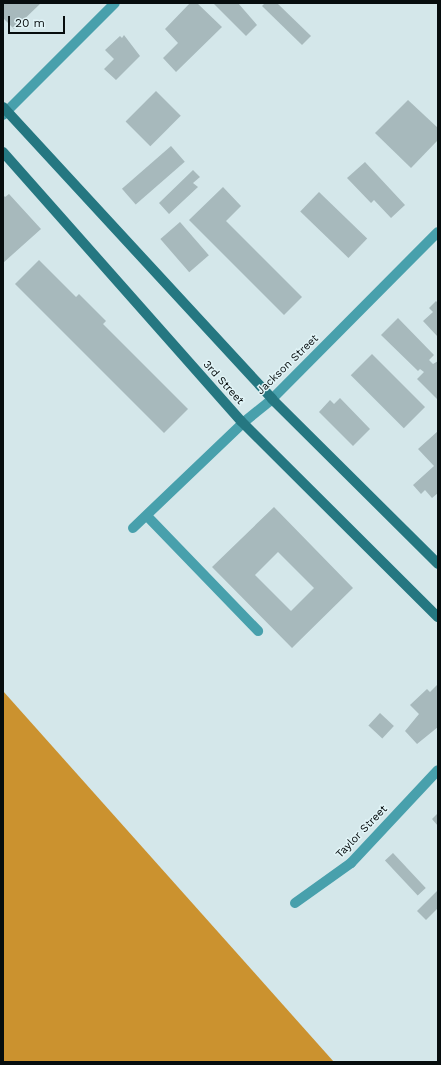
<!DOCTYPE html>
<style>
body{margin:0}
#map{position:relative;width:441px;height:1065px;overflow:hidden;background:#d4e7ea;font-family:"Work Sans",sans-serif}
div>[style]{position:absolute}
.forest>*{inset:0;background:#cb922f}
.building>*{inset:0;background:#a7b9bc;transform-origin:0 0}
.lane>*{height:10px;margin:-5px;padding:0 5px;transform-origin:5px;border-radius:5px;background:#48a0ac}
.street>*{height:10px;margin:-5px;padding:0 5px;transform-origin:5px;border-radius:5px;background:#48a0ac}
.secondary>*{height:10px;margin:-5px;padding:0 5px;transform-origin:5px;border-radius:5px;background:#257781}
span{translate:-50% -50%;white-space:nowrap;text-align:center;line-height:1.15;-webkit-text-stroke:3px #e1f4f7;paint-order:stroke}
.street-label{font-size:11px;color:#070d0e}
.frame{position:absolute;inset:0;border:4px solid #070d0e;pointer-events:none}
.scale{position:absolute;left:8px;top:16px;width:57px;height:18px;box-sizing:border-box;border:2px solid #070d0e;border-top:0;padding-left:5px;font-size:12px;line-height:14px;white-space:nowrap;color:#070d0e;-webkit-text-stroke:3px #e1f4f7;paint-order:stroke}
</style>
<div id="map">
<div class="forest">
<i style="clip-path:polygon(3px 691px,334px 1062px,4px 1062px)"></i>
</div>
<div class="building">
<i style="clip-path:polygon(3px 3px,41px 3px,14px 29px,3px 18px)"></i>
<i style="clip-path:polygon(190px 3px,197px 3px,222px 27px,176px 72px,163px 58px,178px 43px,165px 29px)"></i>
<i style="clip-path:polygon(213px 3px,238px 3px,257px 25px,246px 36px)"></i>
<i style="clip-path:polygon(265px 3px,277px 3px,311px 36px,302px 45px,262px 6px)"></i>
<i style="clip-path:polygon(124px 35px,140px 56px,116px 80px,104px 69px,114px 59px,105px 50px,120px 36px,122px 38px)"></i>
<i style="left:156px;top:91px;width:35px;height:43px;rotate:45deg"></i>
<i style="clip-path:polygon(408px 100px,438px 128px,438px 140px,411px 168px,375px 133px)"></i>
<i style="left:171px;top:146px;width:21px;height:65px;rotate:49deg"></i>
<i style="clip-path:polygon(365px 162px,405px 205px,391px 218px,374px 200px,371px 203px,347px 178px)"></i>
<i style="clip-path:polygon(193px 170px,200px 177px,193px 183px,198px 187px,169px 214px,159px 203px)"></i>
<i style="clip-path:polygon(223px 187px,241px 206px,226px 221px,302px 297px,284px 315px,189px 220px)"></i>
<i style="left:319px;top:192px;width:67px;height:27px;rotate:44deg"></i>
<i style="clip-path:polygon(9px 194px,41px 229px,3px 263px,3px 195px,5px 197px)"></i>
<i style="left:180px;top:222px;width:44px;height:26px;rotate:49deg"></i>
<i style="clip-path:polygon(39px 260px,76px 297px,79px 294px,106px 321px,103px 324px,188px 409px,164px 433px,15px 284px)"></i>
<i style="clip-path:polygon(436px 301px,438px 303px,438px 337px,423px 321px,433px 312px,429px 308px)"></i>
<i style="clip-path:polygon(398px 318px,434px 355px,429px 360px,433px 364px,438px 361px,438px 400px,417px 379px,424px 372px,420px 369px,418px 371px,381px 335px)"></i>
<i style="left:372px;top:354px;width:75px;height:30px;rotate:45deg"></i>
<i style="clip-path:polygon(340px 398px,370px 429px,353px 446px,319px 412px,330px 400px,334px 404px)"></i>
<i style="clip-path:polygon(438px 431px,438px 493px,432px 498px,425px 490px,421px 494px,413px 485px,434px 466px,418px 449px)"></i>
<i style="clip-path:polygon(evenodd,274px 507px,353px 588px,292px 648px,212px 567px,274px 507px,278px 552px,314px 588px,291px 611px,255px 575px,278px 552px)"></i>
<i style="clip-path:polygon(438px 684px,438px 727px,417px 744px,405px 731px,419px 714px,410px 705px,427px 689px,430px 692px)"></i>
<i style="left:380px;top:713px;width:19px;height:17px;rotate:43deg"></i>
<i style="clip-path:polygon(438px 813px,438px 826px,432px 819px)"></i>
<i style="left:393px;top:853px;width:48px;height:11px;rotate:47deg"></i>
<i style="clip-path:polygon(438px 890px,438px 908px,426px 920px,417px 911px)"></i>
</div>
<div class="lane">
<i style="left:147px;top:516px;width:160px;rotate:46deg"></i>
</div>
<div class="street">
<i style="left:3px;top:115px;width:158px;rotate:-45deg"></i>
<i style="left:133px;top:528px;width:153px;rotate:-43.7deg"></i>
<i style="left:244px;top:422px;width:36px;rotate:-39deg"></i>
<i style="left:272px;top:399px;width:235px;rotate:-45.2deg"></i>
<i style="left:295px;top:903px;width:69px;rotate:-35.5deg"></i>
<i style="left:351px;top:863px;width:127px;rotate:-46.9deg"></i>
</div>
<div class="secondary">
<i style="left:3px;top:107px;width:397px;rotate:47.3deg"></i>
<i style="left:272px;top:399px;width:234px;rotate:44.8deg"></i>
<i style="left:3px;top:152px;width:359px;rotate:48.5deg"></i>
<i style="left:241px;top:421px;width:278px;rotate:44.9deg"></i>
</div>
<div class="street-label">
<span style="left:288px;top:365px;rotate:-44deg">Jackson Street</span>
<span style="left:223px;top:383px;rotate:48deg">3rd Street</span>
<span style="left:362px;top:832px;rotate:-46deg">Taylor Street</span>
</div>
<div class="frame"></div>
<div class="scale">20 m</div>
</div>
